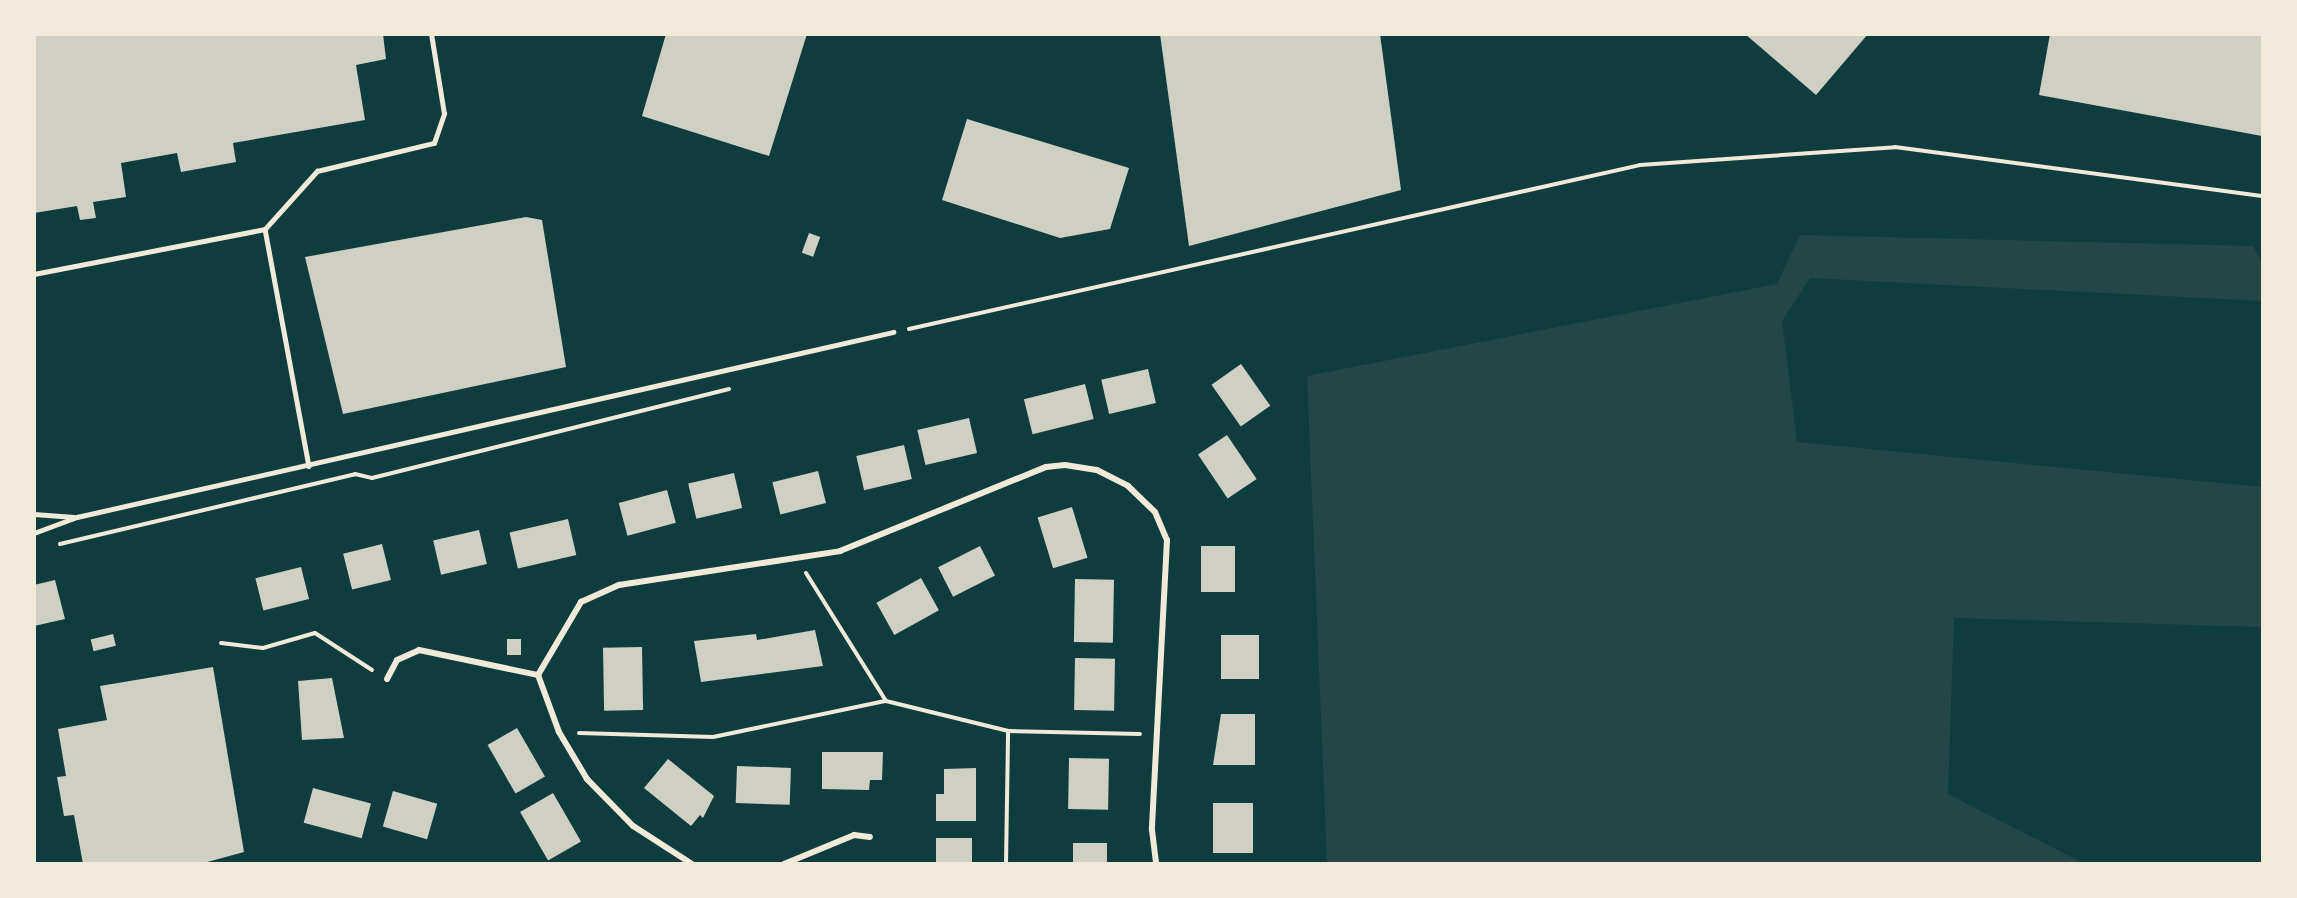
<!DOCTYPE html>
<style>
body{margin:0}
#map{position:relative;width:2297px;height:898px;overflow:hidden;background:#0f3d3e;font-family:"Titillium Web",sans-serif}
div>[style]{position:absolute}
.green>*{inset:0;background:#244646}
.building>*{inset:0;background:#cfcfc3;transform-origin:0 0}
.path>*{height:4px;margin:-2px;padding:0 2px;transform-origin:2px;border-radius:2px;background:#f1e9da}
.service>*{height:4.5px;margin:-2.25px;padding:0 2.25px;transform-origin:2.25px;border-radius:2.25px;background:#f1e9da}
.minor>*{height:6px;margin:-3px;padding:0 3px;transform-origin:3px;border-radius:3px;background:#f1e9da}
span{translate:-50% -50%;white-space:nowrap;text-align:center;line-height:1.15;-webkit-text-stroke:6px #f1e9da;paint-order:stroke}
.frame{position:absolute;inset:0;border:36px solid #f1e9da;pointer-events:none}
</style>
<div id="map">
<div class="green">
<i style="clip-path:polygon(1800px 235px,2253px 246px,2262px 263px,2262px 301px,1810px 278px,1782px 321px,1797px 442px,2262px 487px,2262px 627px,1954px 618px,1948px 794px,2083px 863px,1327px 863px,1307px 376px,1777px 284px)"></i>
</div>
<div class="building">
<i style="clip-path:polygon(34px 34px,383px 34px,386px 59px,356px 65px,365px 120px,233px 143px,236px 162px,181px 172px,177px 153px,121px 163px,126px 197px,93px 202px,96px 218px,80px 220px,77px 206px,34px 213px)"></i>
<i style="clip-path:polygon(666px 34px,807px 34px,769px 156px,642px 116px)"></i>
<i style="clip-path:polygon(1160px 34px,1380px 34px,1401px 190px,1189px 246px)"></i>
<i style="clip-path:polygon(1745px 34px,1868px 34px,1816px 95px)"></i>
<i style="clip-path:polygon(2050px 34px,2262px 34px,2262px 136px,2039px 95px)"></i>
<i style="clip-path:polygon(967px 119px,1129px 168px,1110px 229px,1060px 238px,942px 200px)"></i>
<i style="clip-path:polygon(526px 217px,542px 220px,566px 367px,343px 414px,305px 257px)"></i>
<i style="left:809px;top:233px;width:12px;height:21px;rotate:20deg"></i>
<i style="left:1241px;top:364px;width:51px;height:36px;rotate:55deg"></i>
<i style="left:1148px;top:369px;width:35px;height:48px;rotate:77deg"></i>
<i style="left:1085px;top:384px;width:36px;height:63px;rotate:76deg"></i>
<i style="left:969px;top:418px;width:36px;height:53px;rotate:77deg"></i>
<i style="left:1227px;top:435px;width:53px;height:35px;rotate:56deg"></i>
<i style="left:904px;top:445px;width:35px;height:49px;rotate:77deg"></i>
<i style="left:818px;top:471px;width:33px;height:47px;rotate:76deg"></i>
<i style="left:734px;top:473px;width:36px;height:47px;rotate:77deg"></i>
<i style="left:667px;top:490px;width:34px;height:50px;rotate:75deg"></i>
<i style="left:1072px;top:507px;width:53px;height:36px;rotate:73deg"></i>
<i style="left:568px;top:519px;width:37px;height:60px;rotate:77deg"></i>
<i style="left:479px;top:530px;width:35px;height:47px;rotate:77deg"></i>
<i style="left:382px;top:544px;width:37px;height:40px;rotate:76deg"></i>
<i style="left:980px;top:546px;width:33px;height:47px;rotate:63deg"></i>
<i style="left:1201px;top:546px;width:34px;height:46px"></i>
<i style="left:301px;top:567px;width:33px;height:47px;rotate:76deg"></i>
<i style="left:921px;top:578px;width:37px;height:51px;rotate:61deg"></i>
<i style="left:1075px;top:579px;width:39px;height:63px;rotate:1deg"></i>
<i style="clip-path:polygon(55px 580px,65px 619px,34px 626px,34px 585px)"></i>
<i style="clip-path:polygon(815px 630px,823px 666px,701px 682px,694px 641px,756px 634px,757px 640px)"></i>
<i style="left:113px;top:634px;width:12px;height:23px;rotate:76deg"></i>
<i style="left:1221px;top:635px;width:38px;height:44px"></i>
<i style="left:507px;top:639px;width:14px;height:16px"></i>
<i style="left:642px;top:647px;width:63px;height:39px;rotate:89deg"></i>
<i style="left:1075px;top:658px;width:40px;height:52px;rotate:1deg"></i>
<i style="clip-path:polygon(213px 667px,244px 852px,200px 864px,83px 864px,74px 815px,64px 816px,57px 777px,66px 776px,58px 729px,107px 720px,100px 686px)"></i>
<i style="clip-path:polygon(332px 678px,344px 738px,302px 740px,298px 681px)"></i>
<i style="clip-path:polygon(1221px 714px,1255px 714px,1255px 765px,1213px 765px)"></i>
<i style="left:517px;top:728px;width:56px;height:34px;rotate:60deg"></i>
<i style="clip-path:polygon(822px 752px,883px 752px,882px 780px,870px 780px,869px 790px,822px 789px)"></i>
<i style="left:1069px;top:758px;width:40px;height:51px;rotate:1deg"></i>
<i style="clip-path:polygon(668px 759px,714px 796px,703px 818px,700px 815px,691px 826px,644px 788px)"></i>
<i style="left:737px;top:766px;width:54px;height:37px;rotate:2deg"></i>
<i style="clip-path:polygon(976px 768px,976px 821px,936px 821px,936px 794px,944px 794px,944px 769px)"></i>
<i style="left:313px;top:788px;width:60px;height:36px;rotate:15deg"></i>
<i style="left:393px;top:791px;width:46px;height:37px;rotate:16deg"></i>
<i style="left:553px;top:793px;width:56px;height:38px;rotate:60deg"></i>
<i style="left:1213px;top:803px;width:40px;height:50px"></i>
<i style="left:936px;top:838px;width:36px;height:26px"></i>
<i style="left:1073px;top:843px;width:34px;height:21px"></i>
</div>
<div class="path">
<i style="left:909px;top:329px;width:749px;rotate:-12.64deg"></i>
<i style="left:1640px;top:165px;width:256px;rotate:-4deg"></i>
<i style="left:1895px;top:147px;width:370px;rotate:7.6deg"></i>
<i style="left:60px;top:544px;width:303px;rotate:-13.3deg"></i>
<i style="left:355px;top:474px;width:17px;rotate:13deg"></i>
<i style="left:372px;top:478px;width:368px;rotate:-14deg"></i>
<i style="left:806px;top:573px;width:151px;rotate:58deg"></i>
<i style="left:221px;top:643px;width:42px;rotate:6.8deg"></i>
<i style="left:263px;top:648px;width:54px;rotate:-16.1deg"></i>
<i style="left:315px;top:633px;width:68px;rotate:33deg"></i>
<i style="left:579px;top:733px;width:134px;rotate:1.7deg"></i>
<i style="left:713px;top:737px;width:177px;rotate:-11.8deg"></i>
<i style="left:886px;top:701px;width:126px;rotate:13.8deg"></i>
<i style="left:1008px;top:731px;width:132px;rotate:1.3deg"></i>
<i style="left:1006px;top:864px;width:133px;rotate:-89.1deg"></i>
</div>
<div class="service">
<i style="left:265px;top:229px;width:78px;rotate:-48.1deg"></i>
<i style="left:317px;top:171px;width:120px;rotate:-13.5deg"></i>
<i style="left:434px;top:143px;width:31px;rotate:-71deg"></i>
<i style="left:444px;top:114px;width:81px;rotate:-99.2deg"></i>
<i style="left:34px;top:274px;width:235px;rotate:-11deg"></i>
<i style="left:265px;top:229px;width:241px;rotate:79.5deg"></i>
<i style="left:34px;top:514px;width:40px;rotate:4.3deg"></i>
<i style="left:34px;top:533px;width:46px;rotate:-20.4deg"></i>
<i style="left:77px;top:517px;width:837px;rotate:-12.77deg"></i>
</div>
<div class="minor">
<i style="left:387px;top:679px;width:21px;rotate:-62deg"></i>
<i style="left:397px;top:660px;width:24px;rotate:-24deg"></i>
<i style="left:419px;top:650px;width:122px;rotate:11.9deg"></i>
<i style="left:692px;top:864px;width:70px;rotate:-147.2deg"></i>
<i style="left:633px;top:826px;width:66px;rotate:-134.4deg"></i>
<i style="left:587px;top:779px;width:55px;rotate:-120.8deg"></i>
<i style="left:559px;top:732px;width:61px;rotate:-110.2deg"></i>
<i style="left:538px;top:675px;width:85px;rotate:-59.5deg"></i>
<i style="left:581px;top:602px;width:42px;rotate:-24.1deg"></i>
<i style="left:619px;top:585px;width:224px;rotate:-8.7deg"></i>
<i style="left:840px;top:551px;width:222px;rotate:-22.2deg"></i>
<i style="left:1046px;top:467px;width:19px;rotate:-6deg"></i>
<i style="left:1065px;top:465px;width:32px;rotate:9deg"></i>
<i style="left:1097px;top:470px;width:35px;rotate:27deg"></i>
<i style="left:1128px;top:486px;width:37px;rotate:44deg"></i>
<i style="left:1155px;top:512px;width:30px;rotate:67deg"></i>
<i style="left:1167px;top:540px;width:290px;rotate:93deg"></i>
<i style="left:1152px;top:830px;width:34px;rotate:83deg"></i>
<i style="left:784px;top:864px;width:76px;rotate:-22.5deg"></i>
<i style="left:854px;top:835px;width:16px;rotate:7deg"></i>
</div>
<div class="frame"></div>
</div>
